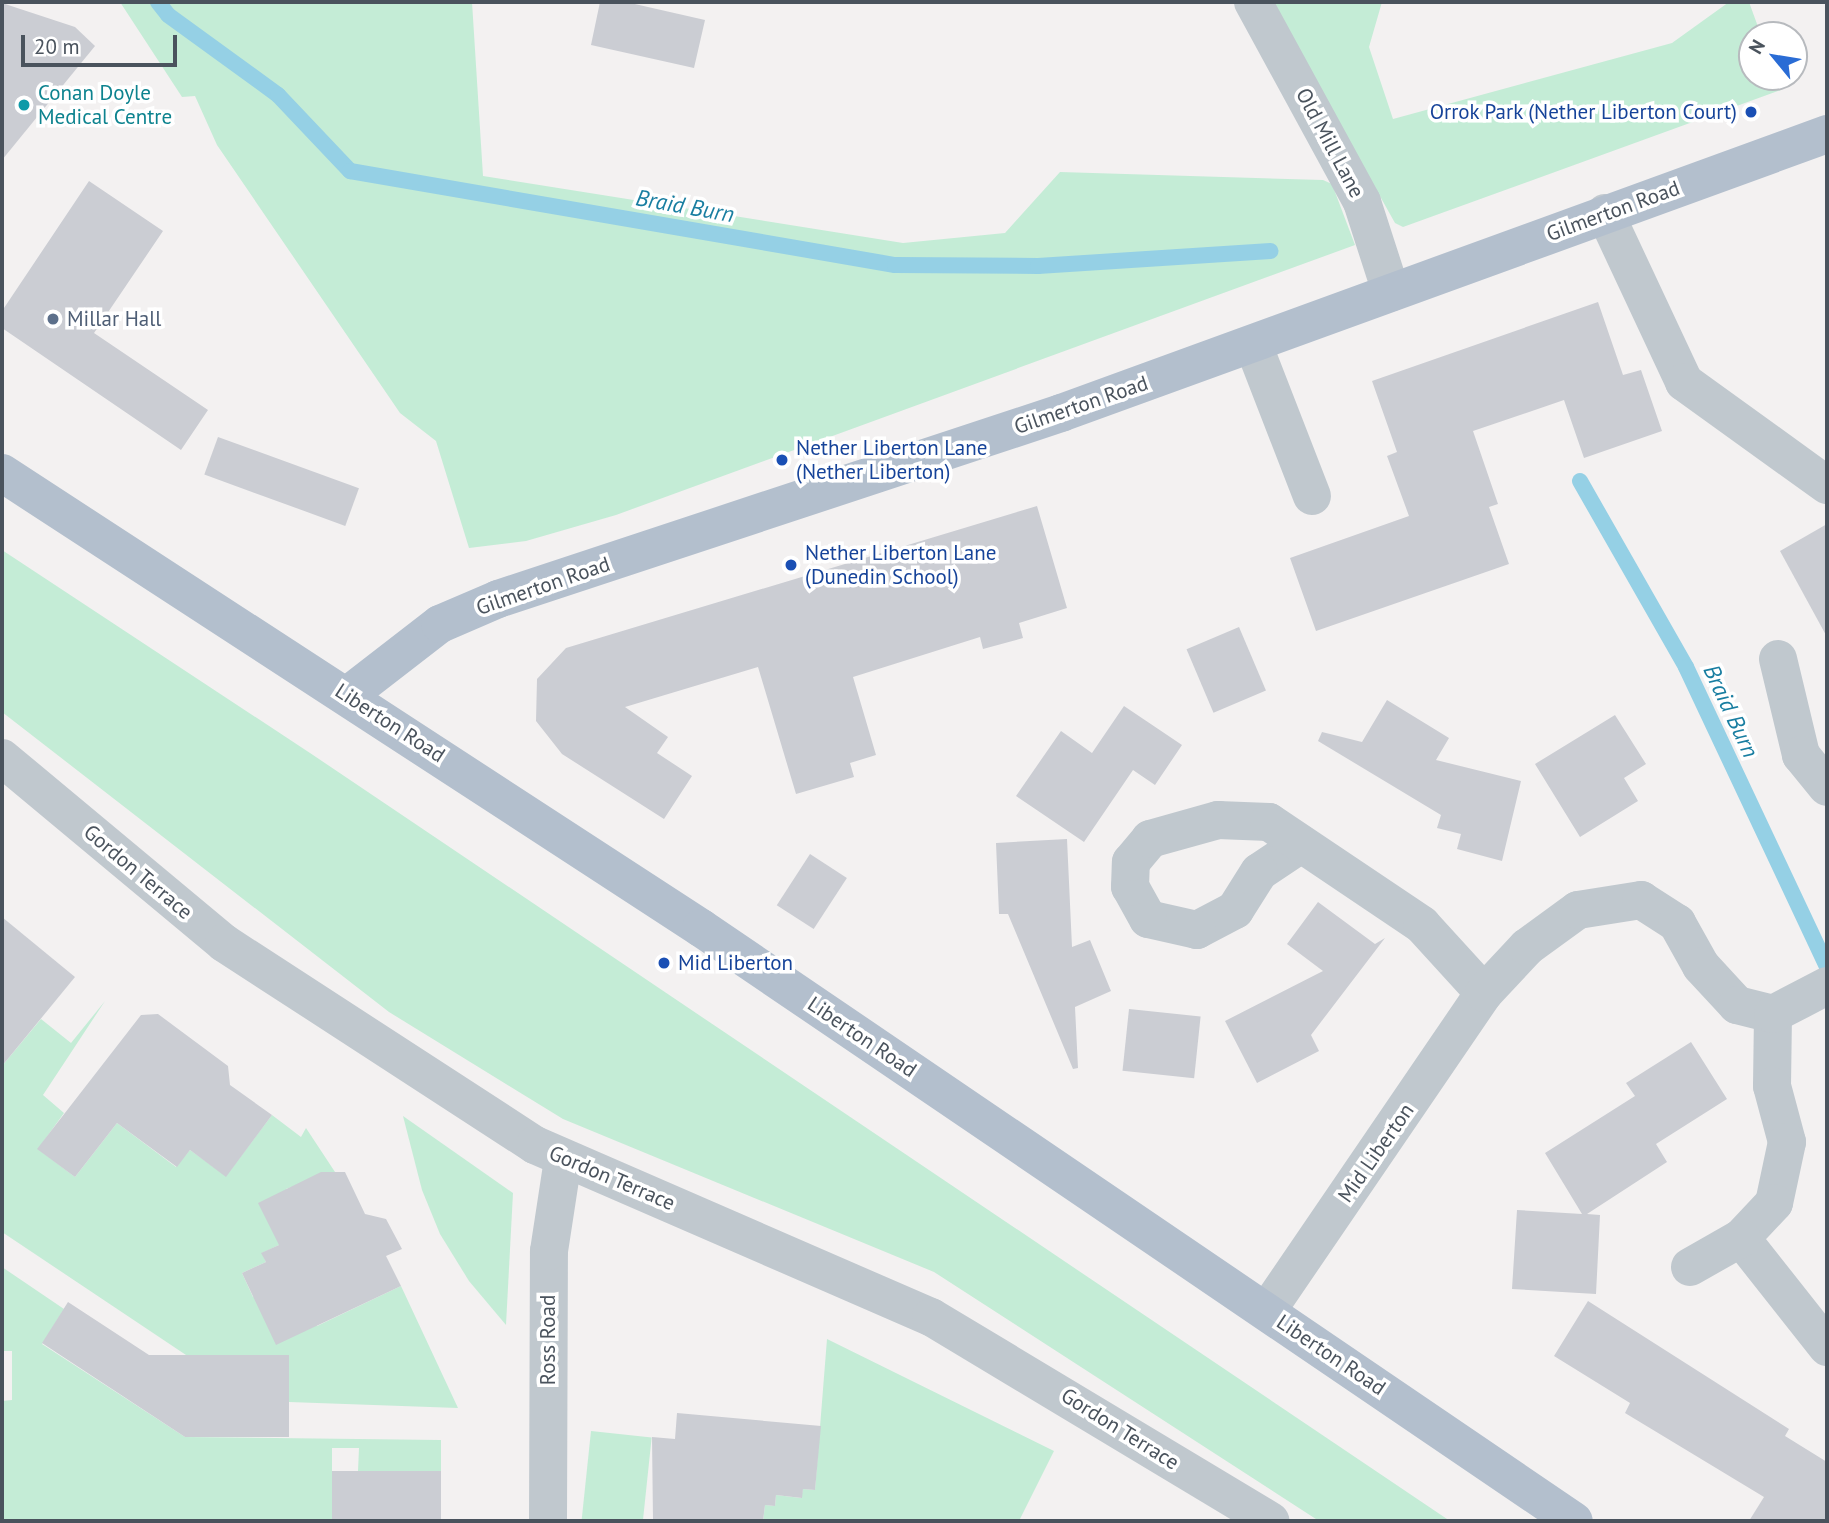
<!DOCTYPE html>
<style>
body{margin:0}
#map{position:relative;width:1829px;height:1523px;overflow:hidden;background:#f3f1f1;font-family:"PT Sans",sans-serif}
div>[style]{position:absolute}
.green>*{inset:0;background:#c4ecd6;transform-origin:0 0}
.stream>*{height:16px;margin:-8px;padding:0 8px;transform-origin:8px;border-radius:8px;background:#95d0e5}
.building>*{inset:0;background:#cbcdd3;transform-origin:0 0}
.minor>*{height:38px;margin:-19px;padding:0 19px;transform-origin:19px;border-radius:19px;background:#c0c8ce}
.major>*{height:38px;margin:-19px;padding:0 19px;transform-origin:19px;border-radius:19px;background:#b3bfcd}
.dots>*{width:19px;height:19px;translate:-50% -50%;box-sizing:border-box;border:4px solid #fff;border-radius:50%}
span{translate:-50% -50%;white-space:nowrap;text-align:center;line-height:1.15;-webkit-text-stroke:7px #fff;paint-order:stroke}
.culture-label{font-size:21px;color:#0d838f}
.left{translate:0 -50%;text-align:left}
.transit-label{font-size:21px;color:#164399}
.right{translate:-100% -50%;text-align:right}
.street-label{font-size:21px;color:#4a535d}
.service-label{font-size:21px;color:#4e5e75}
.water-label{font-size:23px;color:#197ea1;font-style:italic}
.frame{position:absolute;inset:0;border:4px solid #4a535d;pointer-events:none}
.north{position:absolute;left:1738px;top:21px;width:70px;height:70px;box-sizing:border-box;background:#fff;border:2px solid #b7babe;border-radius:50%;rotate:300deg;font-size:19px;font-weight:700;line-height:28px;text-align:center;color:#4a535d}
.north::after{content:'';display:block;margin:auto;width:24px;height:32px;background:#2a6cd5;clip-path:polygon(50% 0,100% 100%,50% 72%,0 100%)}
.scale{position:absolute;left:21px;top:35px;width:156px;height:32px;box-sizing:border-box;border:4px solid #4a535d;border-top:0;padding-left:9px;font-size:21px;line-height:24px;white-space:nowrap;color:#4a535d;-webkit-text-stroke:5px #fff;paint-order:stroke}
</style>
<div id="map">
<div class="green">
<i style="clip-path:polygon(120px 2px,472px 2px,483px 176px,903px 243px,1005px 233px,1060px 172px,1323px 180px,1332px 184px,1355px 245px,616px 515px,526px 541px,469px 548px,436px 441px,400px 413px,217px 145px,195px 96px,182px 97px)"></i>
<i style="clip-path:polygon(1271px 2px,1382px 2px,1369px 47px,1393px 119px,1672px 43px,1729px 2px,1749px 2px,1761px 35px,1752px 35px,1752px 77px,1776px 77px,1781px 90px,1403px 227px,1395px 223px)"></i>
<i style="clip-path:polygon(2px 550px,313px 755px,1450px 1521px,1319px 1521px,934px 1272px,563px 1119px,389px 1012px,2px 712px)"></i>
<i style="clip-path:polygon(105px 1001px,43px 1095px,64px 1113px,38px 1149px,75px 1177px,117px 1123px,176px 1167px,190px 1150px,226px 1176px,272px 1115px,301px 1137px,306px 1128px,335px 1172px,286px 1189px,293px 1206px,279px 1245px,262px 1253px,266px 1262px,242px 1273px,253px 1297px,306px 1303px,317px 1326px,401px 1286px,458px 1408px,289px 1402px,289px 1381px,280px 1381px,280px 1355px,186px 1355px,2px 1232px,2px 1066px,41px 1019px,71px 1043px)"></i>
<i style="clip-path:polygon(403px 1116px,513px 1193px,506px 1325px,469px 1281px,440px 1234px,422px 1190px)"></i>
<i style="clip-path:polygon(2px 1267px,64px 1309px,42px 1344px,185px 1437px,441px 1440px,441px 1471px,358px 1471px,359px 1448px,332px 1448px,332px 1521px,2px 1521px,2px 1401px,12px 1400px,12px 1351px,2px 1351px)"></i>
<i style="clip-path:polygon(827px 1339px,1054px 1451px,1019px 1521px,763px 1521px,765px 1505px,775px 1506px,776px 1495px,801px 1498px,803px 1489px,815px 1490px)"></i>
<i style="left:591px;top:1431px;width:61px;height:90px;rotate:6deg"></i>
</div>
<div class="stream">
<i style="left:158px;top:2px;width:16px;rotate:52deg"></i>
<i style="left:168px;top:15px;width:136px;rotate:36deg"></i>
<i style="left:278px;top:95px;width:105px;rotate:46.5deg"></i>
<i style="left:350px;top:171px;width:553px;rotate:9.79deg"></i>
<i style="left:895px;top:265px;width:143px;rotate:0.4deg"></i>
<i style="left:1038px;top:266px;width:233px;rotate:-3.7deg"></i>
<i style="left:1580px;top:481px;width:214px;rotate:60.3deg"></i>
<i style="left:1686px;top:667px;width:331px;rotate:64.8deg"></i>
</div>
<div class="building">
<i style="clip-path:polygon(600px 2px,626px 2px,705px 20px,694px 68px,591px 45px)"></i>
<i style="clip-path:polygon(2px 3px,75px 27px,95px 46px,2px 160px)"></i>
<i style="clip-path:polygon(89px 181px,163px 231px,94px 333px,208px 410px,181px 450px,2px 328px,2px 311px)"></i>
<i style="clip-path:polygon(1598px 302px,1623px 375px,1641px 370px,1662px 431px,1584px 458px,1564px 400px,1473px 431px,1498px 504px,1489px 507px,1509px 564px,1316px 631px,1290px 558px,1409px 516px,1387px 456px,1397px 452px,1372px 381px)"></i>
<i style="left:218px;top:437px;width:150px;height:40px;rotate:20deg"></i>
<i style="clip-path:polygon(1037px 506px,1067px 608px,1019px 623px,1023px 638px,983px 649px,980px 637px,853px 677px,876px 755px,850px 763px,854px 777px,796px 794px,758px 667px,625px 707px,668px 737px,657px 753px,692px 776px,664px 819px,562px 754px,536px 721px,537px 679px,566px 648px)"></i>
<i style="clip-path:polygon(1827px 524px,1827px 637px,1780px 551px)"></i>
<i style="left:1239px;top:627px;width:69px;height:57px;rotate:67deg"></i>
<i style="clip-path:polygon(1387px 700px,1449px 738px,1436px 760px,1521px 781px,1502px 861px,1457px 849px,1461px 834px,1437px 828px,1441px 815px,1318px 741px,1322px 732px,1362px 742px)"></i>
<i style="clip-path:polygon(1124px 706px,1182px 745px,1155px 785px,1133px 770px,1084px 842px,1016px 796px,1061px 731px,1092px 753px)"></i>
<i style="clip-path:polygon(1615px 715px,1646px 764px,1624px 778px,1638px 801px,1580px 837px,1535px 764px)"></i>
<i style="clip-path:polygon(1067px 839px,1072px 947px,1090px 940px,1111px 991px,1075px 1007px,1078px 1068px,1073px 1069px,1008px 914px,999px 914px,996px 843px)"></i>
<i style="left:810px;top:854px;width:44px;height:61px;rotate:33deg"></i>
<i style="clip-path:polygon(1318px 902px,1375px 944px,1385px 938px,1311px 1035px,1319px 1051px,1257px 1083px,1225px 1021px,1323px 971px,1287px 944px)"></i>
<i style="clip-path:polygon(2px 917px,75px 977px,2px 1066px)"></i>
<i style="left:1129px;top:1009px;width:72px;height:62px;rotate:6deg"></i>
<i style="clip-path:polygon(158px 1014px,228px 1066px,230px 1085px,272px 1115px,226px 1177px,190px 1150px,177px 1167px,117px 1123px,75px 1177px,37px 1149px,141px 1015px)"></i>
<i style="clip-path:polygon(1691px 1042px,1727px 1099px,1656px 1144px,1667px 1162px,1587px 1214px,1600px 1215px,1596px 1294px,1512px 1289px,1517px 1210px,1582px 1214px,1545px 1153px,1635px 1096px,1626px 1083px)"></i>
<i style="clip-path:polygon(321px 1172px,345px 1172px,365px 1214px,386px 1219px,402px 1249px,386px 1256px,401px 1286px,276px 1345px,242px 1273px,266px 1262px,261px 1253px,279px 1245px,258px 1203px)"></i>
<i style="clip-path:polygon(1588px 1301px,1789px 1429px,1785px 1436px,1827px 1462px,1827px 1521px,1749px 1521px,1764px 1497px,1625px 1413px,1630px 1403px,1554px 1356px)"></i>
<i style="clip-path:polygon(68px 1302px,149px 1355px,289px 1355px,289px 1437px,185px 1437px,42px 1343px)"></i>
<i style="clip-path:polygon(677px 1413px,821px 1426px,815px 1490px,803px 1489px,802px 1498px,776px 1495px,775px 1506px,765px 1505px,763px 1521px,653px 1521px,652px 1437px,675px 1439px)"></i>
<i style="left:332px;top:1471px;width:109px;height:50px"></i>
</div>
<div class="minor">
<i style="left:1253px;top:2px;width:228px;rotate:61.4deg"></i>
<i style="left:1362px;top:202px;width:95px;rotate:72.1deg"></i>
<i style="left:1605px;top:213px;width:187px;rotate:64.9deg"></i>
<i style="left:1684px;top:382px;width:176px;rotate:35.8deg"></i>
<i style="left:1253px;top:344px;width:163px;rotate:68.8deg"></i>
<i style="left:1778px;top:659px;width:99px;rotate:76.5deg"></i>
<i style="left:1801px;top:755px;width:41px;rotate:50.9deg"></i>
<i style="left:2px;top:758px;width:289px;rotate:39.8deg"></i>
<i style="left:224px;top:943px;width:371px;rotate:33deg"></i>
<i style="left:535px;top:1145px;width:432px;rotate:23.5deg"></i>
<i style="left:931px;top:1317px;width:396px;rotate:31deg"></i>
<i style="left:1301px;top:844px;width:50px;rotate:146.3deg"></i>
<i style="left:1259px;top:872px;width:45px;rotate:122.3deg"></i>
<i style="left:1235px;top:910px;width:43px;rotate:152.2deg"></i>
<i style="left:1197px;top:930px;width:50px;rotate:-167.3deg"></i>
<i style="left:1148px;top:919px;width:37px;rotate:-119deg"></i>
<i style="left:1130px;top:887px;width:25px;rotate:-88deg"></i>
<i style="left:1131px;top:862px;width:30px;rotate:-50deg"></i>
<i style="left:1150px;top:839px;width:71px;rotate:-15.6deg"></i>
<i style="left:1218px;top:820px;width:51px;rotate:2.2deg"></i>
<i style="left:1269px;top:822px;width:184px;rotate:33.9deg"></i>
<i style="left:1422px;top:925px;width:92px;rotate:47.6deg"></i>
<i style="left:1773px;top:1014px;width:72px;rotate:90.8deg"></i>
<i style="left:1772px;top:1086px;width:58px;rotate:75deg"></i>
<i style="left:1787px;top:1142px;width:62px;rotate:102deg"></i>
<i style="left:1774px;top:1203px;width:48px;rotate:133.3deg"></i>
<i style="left:1741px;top:1238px;width:139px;rotate:51.7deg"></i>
<i style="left:1690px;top:1267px;width:59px;rotate:-29.6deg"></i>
<i style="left:1267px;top:1311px;width:385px;rotate:-55.7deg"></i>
<i style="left:1484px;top:993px;width:63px;rotate:-46.9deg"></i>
<i style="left:1527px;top:947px;width:63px;rotate:-36deg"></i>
<i style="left:1578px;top:910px;width:64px;rotate:-9deg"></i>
<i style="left:1641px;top:900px;width:43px;rotate:32.6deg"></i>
<i style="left:1677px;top:923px;width:49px;rotate:60.8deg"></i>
<i style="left:1701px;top:966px;width:53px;rotate:47.3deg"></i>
<i style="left:1737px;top:1005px;width:37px;rotate:14deg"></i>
<i style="left:1773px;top:1014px;width:61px;rotate:-27.4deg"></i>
<i style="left:548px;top:1521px;width:270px;rotate:-89.8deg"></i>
<i style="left:549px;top:1251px;width:92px;rotate:-81.3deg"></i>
</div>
<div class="major">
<i style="left:2px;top:473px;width:834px;rotate:33.06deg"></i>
<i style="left:701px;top:928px;width:1055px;rotate:34.19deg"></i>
<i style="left:348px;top:695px;width:116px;rotate:-37.7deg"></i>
<i style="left:440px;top:624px;width:63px;rotate:-23.3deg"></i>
<i style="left:498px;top:599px;width:593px;rotate:-18.28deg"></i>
<i style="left:1061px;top:413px;width:815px;rotate:-20.01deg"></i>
</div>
<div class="dots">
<i style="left:24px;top:105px;background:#0f9aa8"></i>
<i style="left:1751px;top:112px;background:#1a4fb4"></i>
<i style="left:53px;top:319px;background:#5c6f8a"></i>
<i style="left:782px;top:460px;background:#1a4fb4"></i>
<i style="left:791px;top:565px;background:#1a4fb4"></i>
<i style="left:664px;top:963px;background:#1a4fb4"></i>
</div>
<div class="culture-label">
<span class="left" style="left:38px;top:105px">Conan Doyle<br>Medical Centre</span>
</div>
<div class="transit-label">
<span class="right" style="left:1737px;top:112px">Orrok Park (Nether Liberton Court)</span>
<span class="left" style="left:796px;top:460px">Nether Liberton Lane<br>(Nether Liberton)</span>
<span class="left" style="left:805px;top:565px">Nether Liberton Lane<br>(Dunedin School)</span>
<span class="left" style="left:678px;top:963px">Mid Liberton</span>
</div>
<div class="street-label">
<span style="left:1330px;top:143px;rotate:62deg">Old Mill Lane</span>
<span style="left:1613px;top:211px;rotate:-20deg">Gilmerton Road</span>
<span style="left:1081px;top:405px;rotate:-19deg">Gilmerton Road</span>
<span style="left:543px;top:586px;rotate:-19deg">Gilmerton Road</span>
<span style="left:390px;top:723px;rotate:33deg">Liberton Road</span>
<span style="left:138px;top:872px;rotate:40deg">Gordon Terrace</span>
<span style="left:862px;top:1037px;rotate:34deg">Liberton Road</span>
<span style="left:1376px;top:1153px;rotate:-55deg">Mid Liberton</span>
<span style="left:612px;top:1178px;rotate:23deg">Gordon Terrace</span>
<span style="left:548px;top:1340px;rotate:-90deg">Ross Road</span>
<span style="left:1331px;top:1355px;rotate:34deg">Liberton Road</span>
<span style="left:1120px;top:1429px;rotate:32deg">Gordon Terrace</span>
</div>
<div class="service-label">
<span class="left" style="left:67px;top:319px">Millar Hall</span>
</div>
<div class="water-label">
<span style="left:685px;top:206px;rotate:10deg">Braid Burn</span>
<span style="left:1731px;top:711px;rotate:65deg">Braid Burn</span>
</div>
<div class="frame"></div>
<div class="north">N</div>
<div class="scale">20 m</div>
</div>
